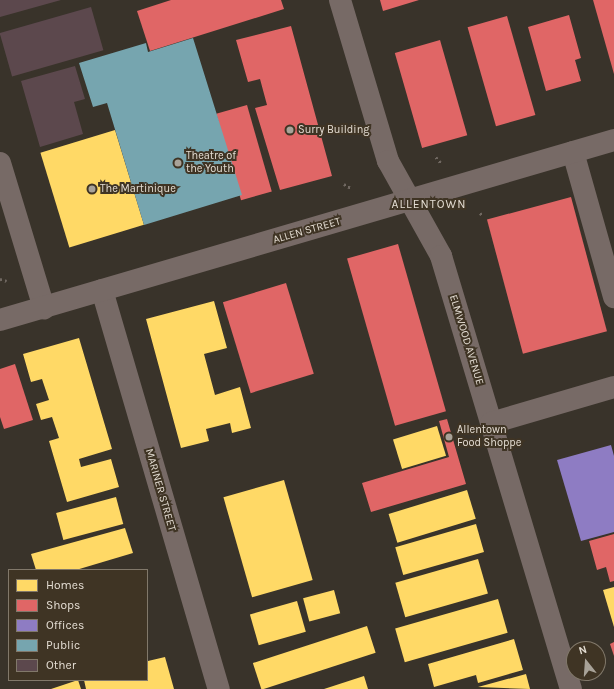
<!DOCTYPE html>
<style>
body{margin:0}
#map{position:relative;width:614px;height:689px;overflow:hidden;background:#39332a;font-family:Karla,sans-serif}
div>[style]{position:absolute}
.homes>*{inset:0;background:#ffd966;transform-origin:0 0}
.shops>*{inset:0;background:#e06666;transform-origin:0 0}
.offices>*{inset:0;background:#8e7cc3}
.public>*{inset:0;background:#76a5af}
.building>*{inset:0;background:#5c484d;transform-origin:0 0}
.path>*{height:2.5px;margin-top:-1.25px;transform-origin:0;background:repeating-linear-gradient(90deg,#706861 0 2px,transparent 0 5px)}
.minor>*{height:22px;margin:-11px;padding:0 11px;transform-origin:11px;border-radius:11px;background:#776a66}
.dots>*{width:11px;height:11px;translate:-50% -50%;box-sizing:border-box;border:2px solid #3f3424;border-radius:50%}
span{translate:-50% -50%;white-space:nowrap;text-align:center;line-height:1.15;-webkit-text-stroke:4px #3f3424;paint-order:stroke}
.poi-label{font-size:11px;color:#e4ddd3}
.left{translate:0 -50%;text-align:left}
.street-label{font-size:11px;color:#e4ddd3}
.neighbourhood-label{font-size:12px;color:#e4ddd3;letter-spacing:1px}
.legend{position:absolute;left:8px;top:569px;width:140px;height:112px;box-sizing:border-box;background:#3f3424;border:1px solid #81786a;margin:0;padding:5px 7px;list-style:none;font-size:12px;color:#e4ddd3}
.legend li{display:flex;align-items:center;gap:8px;height:20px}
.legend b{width:20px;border:1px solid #81786a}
.north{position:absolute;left:566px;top:641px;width:40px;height:40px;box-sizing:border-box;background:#3f3424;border:1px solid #81786a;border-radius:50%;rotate:343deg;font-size:11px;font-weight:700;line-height:16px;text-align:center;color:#e4ddd3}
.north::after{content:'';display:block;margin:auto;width:14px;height:18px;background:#a8a298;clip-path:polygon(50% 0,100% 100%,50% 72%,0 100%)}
</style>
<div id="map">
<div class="homes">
<i style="left:115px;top:130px;width:99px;height:78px;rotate:73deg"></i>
<i style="clip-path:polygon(214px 301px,227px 348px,204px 354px,215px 395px,240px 387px,251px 428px,232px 433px,230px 423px,206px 429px,209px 441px,181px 448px,146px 319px)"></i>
<i style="clip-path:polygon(79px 338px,112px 449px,79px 459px,81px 467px,111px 459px,119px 487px,67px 502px,49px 441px,59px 438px,52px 417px,41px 420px,36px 404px,49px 400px,42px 379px,31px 382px,23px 354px)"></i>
<i style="left:437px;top:426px;width:31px;height:46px;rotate:73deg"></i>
<i style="left:284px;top:480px;width:104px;height:63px;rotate:74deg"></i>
<i style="left:467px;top:490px;width:30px;height:82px;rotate:73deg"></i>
<i style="left:116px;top:497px;width:28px;height:62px;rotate:75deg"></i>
<i style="left:476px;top:524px;width:29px;height:84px;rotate:74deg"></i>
<i style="clip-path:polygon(125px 528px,133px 553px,76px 570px,36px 570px,31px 554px)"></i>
<i style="left:478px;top:559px;width:36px;height:86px;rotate:74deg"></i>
<i style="clip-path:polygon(614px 587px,614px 627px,603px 590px)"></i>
<i style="left:334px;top:590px;width:24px;height:32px;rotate:75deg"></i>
<i style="left:498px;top:599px;width:35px;height:107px;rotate:74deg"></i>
<i style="left:297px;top:601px;width:32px;height:49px;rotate:74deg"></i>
<i style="left:367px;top:626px;width:28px;height:120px;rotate:72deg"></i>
<i style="clip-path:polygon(514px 639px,523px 670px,478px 683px,476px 675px,434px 687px,428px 664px)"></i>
<i style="clip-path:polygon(165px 657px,174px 689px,86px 689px,84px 680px,147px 680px,147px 658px,148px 661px)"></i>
<i style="clip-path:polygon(526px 674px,530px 689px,478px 687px)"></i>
<i style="clip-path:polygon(364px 676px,368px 689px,324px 689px)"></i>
<i style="clip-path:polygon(78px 680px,81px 689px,51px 689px)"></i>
</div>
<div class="shops">
<i style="clip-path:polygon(171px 0,281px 0,284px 9px,150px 51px,137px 11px)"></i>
<i style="clip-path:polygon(380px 0,419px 0,383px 11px)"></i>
<i style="clip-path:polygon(593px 0,614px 0,614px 74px)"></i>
<i style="clip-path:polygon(569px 15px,581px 58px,575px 60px,581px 81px,546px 91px,528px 27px)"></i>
<i style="left:507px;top:16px;width:103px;height:41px;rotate:74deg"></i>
<i style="clip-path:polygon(291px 26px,332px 176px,280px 190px,255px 108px,267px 105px,260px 79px,248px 82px,236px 40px)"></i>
<i style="left:440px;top:40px;width:99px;height:47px;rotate:74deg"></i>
<i style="left:247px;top:105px;width:90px;height:32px;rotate:74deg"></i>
<i style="left:571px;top:197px;width:139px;height:87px;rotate:75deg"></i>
<i style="left:398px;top:244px;width:174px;height:53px;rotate:74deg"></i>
<i style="left:286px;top:283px;width:95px;height:66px;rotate:73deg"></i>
<i style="clip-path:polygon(15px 364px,33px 420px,4px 429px,0 417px,0 369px)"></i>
<i style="clip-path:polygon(447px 419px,466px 484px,371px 512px,362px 483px,449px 457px,439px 421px)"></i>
<i style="clip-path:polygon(614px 534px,614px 581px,610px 582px,606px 567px,597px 570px,589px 541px)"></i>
<i style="clip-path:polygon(614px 642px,614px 656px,610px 644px)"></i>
</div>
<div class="offices">
<i style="clip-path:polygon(611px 445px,614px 456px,614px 532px,581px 541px,557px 460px)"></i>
</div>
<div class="public">
<i style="clip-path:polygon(193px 38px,242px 195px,144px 225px,107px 103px,93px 107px,79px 63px,146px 43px,148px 52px)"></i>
</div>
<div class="building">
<i style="clip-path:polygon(0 0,61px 0,0 17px)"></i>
<i style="left:91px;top:7px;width:45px;height:95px;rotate:74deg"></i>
<i style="clip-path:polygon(75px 66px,85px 99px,74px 102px,83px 134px,40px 147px,21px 81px)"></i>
</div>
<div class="path">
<i style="left:436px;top:157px;width:8px;rotate:50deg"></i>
<i style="left:344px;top:184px;width:8px;rotate:30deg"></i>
<i style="left:480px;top:213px;width:4px;rotate:34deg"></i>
<i style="left:0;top:279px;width:7px;rotate:16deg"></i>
</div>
<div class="minor">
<i style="left:340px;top:0;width:168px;rotate:73.4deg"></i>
<i style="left:388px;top:161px;width:109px;rotate:60.8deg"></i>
<i style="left:441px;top:256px;width:452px;rotate:73.3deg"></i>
<i style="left:573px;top:152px;width:151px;rotate:74.2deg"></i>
<i style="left:0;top:163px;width:152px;rotate:73.1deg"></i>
<i style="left:102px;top:290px;width:416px;rotate:73.7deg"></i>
<i style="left:0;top:320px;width:640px;rotate:-16.34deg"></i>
<i style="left:491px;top:423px;width:128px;rotate:-16.3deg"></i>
</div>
<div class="dots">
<i style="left:290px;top:130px;background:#a8a298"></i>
<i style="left:178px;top:163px;background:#a8a298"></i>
<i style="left:92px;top:189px;background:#a8a298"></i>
<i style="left:449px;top:437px;background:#a8a298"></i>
</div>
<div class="poi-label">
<span class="left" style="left:298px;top:130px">Surry Building</span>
<span class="left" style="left:186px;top:163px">Theatre of<br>the Youth</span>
<span class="left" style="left:100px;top:189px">The Martinique</span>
<span class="left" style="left:457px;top:437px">Allentown<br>Food Shoppe</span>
</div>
<div class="street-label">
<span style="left:307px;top:231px;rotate:-16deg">ALLEN STREET</span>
<span style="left:466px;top:340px;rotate:73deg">ELMWOOD AVENUE</span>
<span style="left:160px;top:490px;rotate:74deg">MARINER STREET</span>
</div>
<div class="neighbourhood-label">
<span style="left:429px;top:205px">ALLENTOWN</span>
</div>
<ul class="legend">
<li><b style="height:11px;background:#ffd966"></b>Homes</li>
<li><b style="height:11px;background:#e06666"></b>Shops</li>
<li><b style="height:11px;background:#8e7cc3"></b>Offices</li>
<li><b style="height:11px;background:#76a5af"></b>Public</li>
<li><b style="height:11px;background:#5c484d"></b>Other</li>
</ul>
<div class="north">N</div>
</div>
